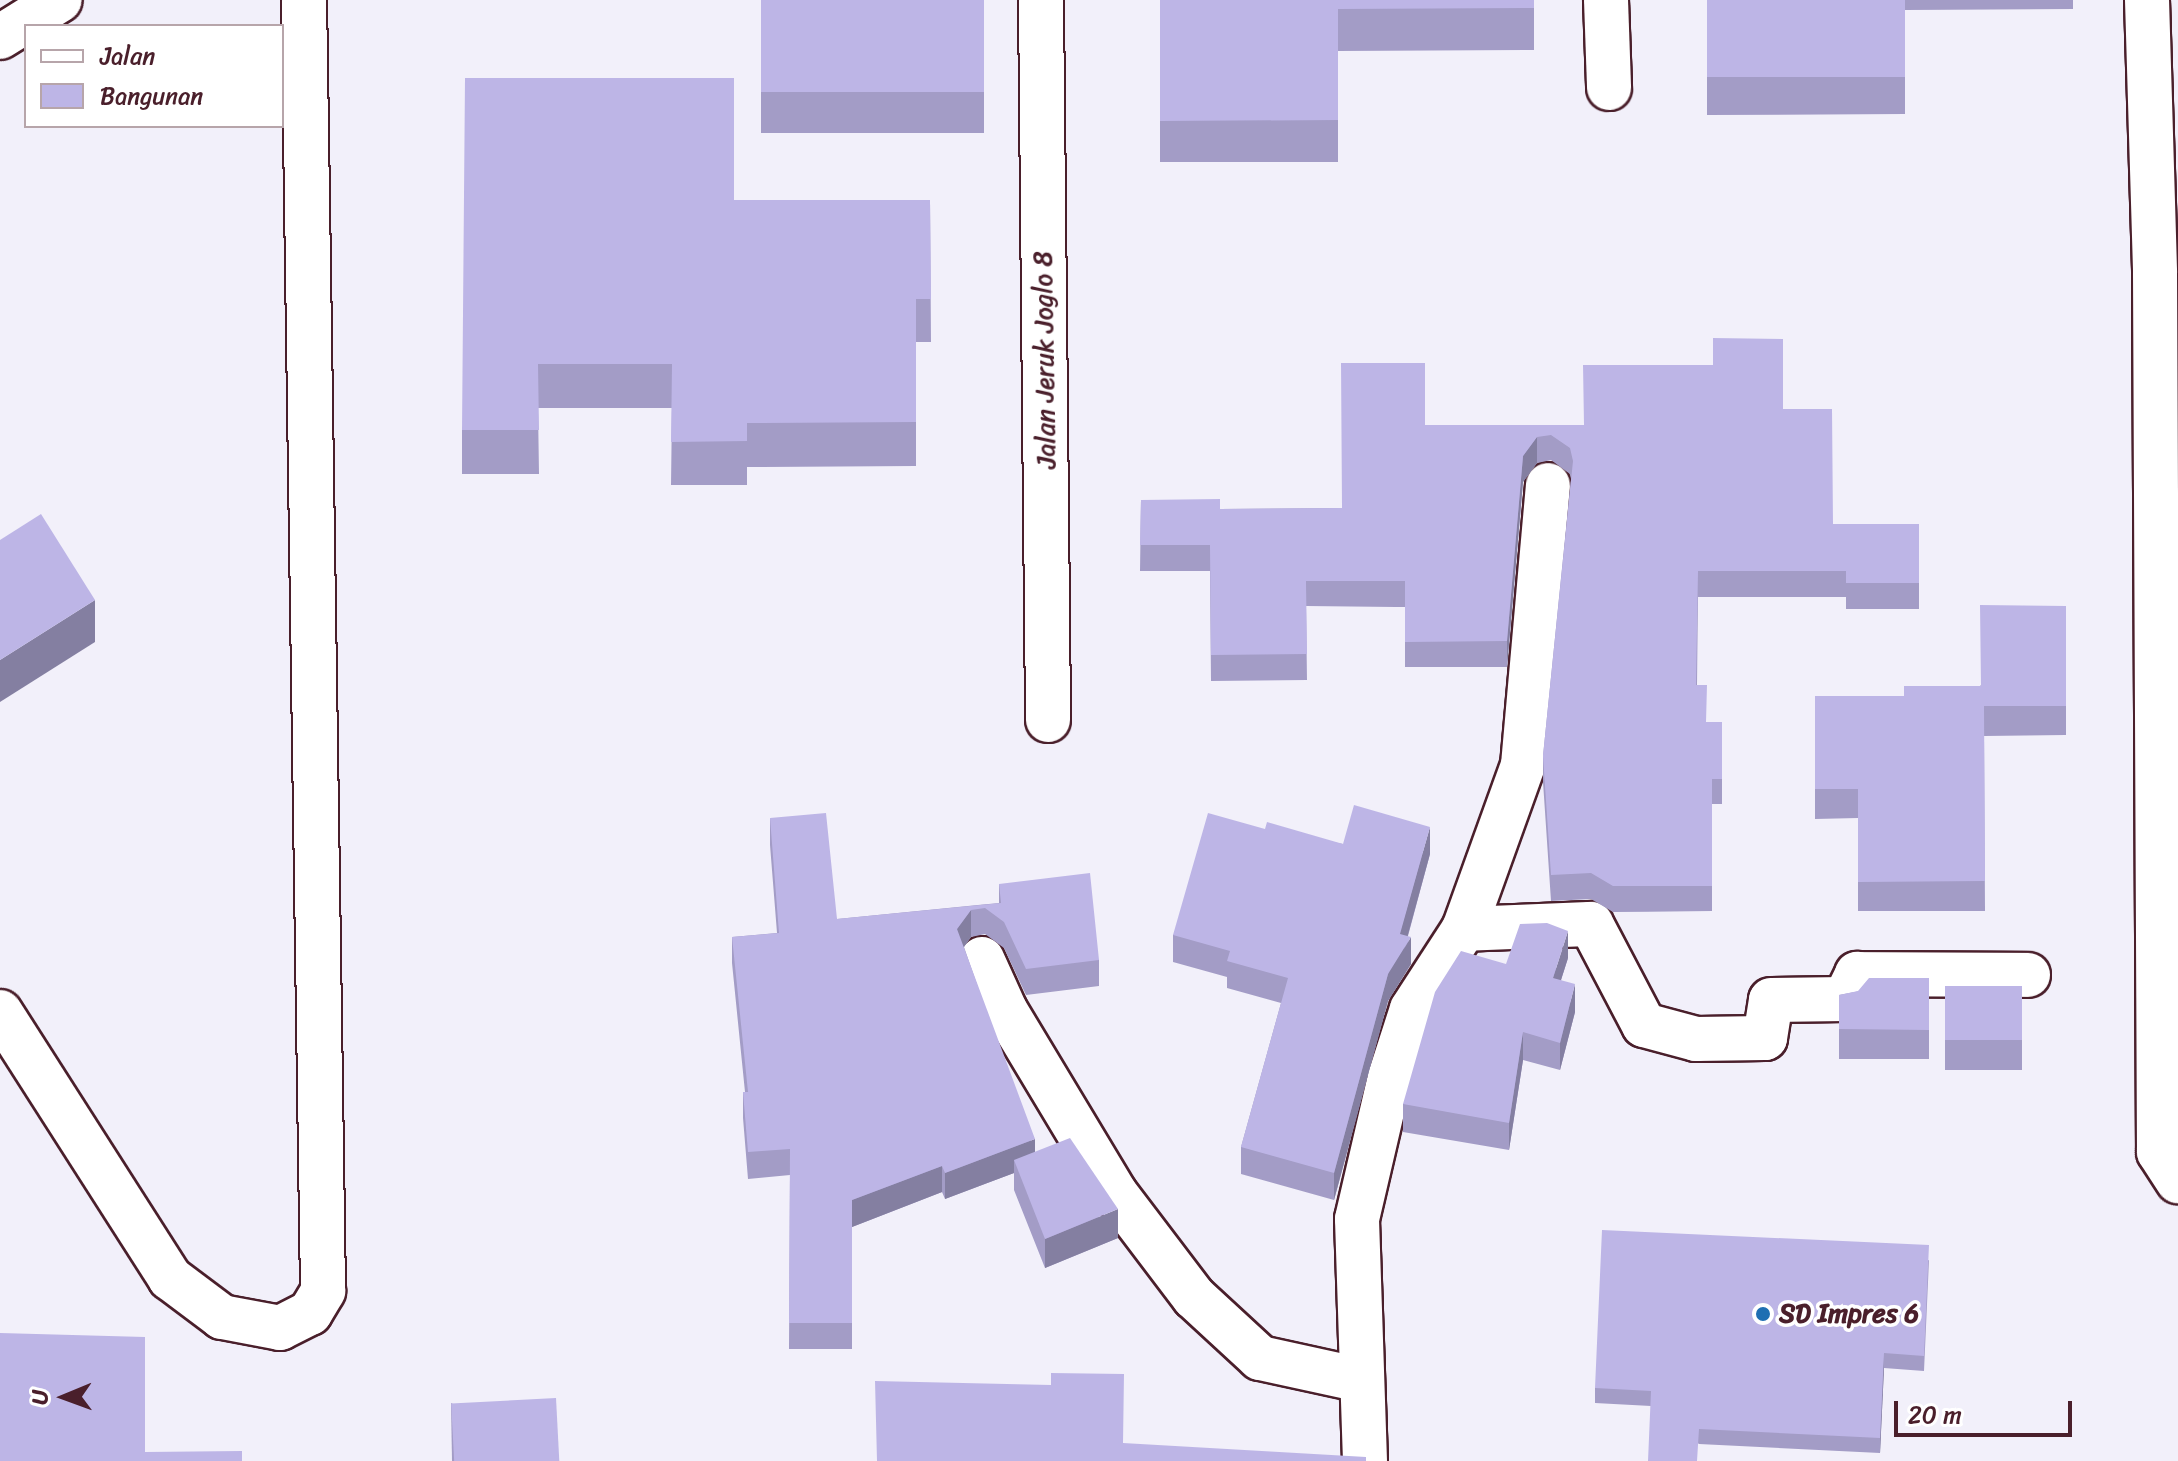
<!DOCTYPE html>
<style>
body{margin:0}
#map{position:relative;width:2178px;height:1461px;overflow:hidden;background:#f2f0fa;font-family:Sriracha,sans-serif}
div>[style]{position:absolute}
.roads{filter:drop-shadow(2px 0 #4a1f2b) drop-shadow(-2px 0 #4a1f2b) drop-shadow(0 2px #4a1f2b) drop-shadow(0 -2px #4a1f2b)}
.minor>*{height:44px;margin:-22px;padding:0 22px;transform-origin:22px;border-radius:22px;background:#fff}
.wall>*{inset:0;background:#a39cc6;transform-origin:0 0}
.shaded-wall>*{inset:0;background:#847fa1}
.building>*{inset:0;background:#bdb5e6;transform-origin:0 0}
.dots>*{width:22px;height:22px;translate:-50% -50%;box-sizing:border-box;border:4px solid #fff;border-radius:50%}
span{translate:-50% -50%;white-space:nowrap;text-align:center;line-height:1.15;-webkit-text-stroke:7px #fff;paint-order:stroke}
.street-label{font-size:26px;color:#4a1f2b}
.poi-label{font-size:26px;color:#4a1f2b;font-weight:700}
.left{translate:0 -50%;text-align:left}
.legend{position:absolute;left:24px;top:24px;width:260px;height:104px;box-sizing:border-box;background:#fff;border:2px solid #b7a5aa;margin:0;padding:10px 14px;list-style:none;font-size:24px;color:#4a1f2b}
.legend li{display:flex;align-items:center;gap:16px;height:40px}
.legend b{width:40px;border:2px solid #b7a5aa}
.north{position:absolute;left:24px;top:1357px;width:80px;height:80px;-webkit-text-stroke:6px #fff;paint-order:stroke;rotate:269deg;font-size:22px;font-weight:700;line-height:32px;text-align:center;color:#4a1f2b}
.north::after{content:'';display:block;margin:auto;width:28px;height:36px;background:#4a1f2b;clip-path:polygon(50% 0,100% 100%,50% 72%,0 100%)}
.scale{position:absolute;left:1894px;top:1401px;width:178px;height:36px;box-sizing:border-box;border:4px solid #4a1f2b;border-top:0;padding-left:10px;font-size:24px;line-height:28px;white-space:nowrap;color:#4a1f2b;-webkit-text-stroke:6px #fff;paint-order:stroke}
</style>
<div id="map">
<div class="roads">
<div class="minor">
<i style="left:1041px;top:0;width:720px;rotate:89.44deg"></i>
<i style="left:1606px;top:0;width:88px;rotate:88deg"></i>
<i style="left:2147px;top:0;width:273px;rotate:88.3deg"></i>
<i style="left:2155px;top:273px;width:879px;rotate:89.74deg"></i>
<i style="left:2159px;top:1152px;width:35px;rotate:57deg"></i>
<i style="left:0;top:37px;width:70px;rotate:-31.7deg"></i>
<i style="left:1464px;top:929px;width:127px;rotate:-2.3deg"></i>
<i style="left:1591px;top:924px;width:114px;rotate:62.3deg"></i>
<i style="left:1644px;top:1025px;width:54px;rotate:15.1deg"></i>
<i style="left:1696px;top:1039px;width:69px;rotate:-0.8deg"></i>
<i style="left:1765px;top:1038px;width:38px;rotate:-81deg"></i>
<i style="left:1771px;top:1000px;width:74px;rotate:-0.8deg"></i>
<i style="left:1845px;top:999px;width:28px;rotate:-64deg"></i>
<i style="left:1857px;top:974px;width:171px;rotate:0.3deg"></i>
<i style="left:982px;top:959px;width:56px;rotate:65.7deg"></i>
<i style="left:1005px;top:1010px;width:214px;rotate:59deg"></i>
<i style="left:1115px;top:1193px;width:131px;rotate:52.8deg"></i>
<i style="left:1194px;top:1297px;width:90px;rotate:42.7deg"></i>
<i style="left:1260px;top:1358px;width:103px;rotate:12.3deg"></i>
<i style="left:0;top:1012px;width:316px;rotate:57.4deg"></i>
<i style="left:170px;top:1278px;width:65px;rotate:36.9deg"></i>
<i style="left:222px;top:1317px;width:59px;rotate:10.7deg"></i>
<i style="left:280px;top:1328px;width:34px;rotate:-27deg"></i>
<i style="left:310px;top:1313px;width:26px;rotate:-59deg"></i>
<i style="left:323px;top:1291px;width:1291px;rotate:-90.84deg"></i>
<i style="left:1365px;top:1461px;width:242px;rotate:-91.9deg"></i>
<i style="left:1357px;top:1219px;width:146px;rotate:-76.9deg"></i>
<i style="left:1390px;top:1077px;width:71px;rotate:-72.1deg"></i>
<i style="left:1412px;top:1009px;width:95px;rotate:-57deg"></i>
<i style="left:1464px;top:929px;width:174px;rotate:-70.2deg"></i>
<i style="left:1523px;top:765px;width:281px;rotate:-84.9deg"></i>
</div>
</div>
<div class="wall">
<i style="left:761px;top:0;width:223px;height:133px"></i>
<i style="clip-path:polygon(1160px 0,1534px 0,1534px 50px,1338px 51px,1338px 162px,1160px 162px)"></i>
<i style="clip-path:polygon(1707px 0,2073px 0,2073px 9px,1905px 10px,1905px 114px,1707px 115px)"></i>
<i style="clip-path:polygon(734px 78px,734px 200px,930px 200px,931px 342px,916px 342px,916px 466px,747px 467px,747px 485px,671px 485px,672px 408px,538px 408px,539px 474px,462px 474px,462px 430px)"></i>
<i style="clip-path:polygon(1783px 409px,1833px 524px,1919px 524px,1919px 609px,1846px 609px,1846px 597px,1698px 597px,1697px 685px,1706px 722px,1722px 722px,1722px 804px,1712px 804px,1712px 911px,1613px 912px,1591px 899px,1551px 901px,1543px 782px,1543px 756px,1571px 479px,1570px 474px,1551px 460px,1537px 463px,1523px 482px,1507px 667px,1405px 667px,1405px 607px,1306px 606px,1307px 680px,1211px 681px,1210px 571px,1140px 571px,1141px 500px,1220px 509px,1342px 508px,1425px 425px,1583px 425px)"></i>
<i style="clip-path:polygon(2066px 606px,2066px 735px,1984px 736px,1985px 911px,1858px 911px,1858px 818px,1815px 819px,1815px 696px,1904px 696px,1980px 686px)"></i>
<i style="clip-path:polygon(770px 818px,837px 919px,999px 903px,999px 884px,1099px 960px,1099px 986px,1026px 995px,1004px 948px,985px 934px,971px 937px,964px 947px,1035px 1152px,1118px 1238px,1045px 1268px,1014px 1190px,1014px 1173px,945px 1199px,942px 1192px,852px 1227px,852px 1349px,789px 1349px,790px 1175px,748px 1179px,743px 1118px,743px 1092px,745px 1092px,732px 963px,732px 937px,777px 933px,770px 845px)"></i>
<i style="clip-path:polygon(1265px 829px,1343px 844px,1430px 854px,1408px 936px,1411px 964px,1388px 1001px,1334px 1200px,1241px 1174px,1241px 1147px,1281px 1003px,1227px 988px,1227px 977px,1173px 962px,1173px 935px)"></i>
<i style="clip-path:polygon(1568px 958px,1561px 980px,1575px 1012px,1560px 1070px,1523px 1060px,1509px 1150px,1403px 1132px,1403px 1104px)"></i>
<i style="clip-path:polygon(1929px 978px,1929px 1059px,1839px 1059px,1839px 995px)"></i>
<i style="left:1945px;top:986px;width:77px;height:84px"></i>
<i style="clip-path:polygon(1929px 1260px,1924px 1371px,1884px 1368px,1880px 1453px,1699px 1444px,1651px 1406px,1595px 1403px,1595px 1388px)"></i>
<i style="clip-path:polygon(451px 1403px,559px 1461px,452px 1461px)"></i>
</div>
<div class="shaded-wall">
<i style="clip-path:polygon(1537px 437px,1537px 463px,1523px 482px,1507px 667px,1507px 641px,1523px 456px)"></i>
<i style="clip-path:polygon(95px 600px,95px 642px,0 702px,0 660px)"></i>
<i style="clip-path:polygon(1430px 827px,1430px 854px,1404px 949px,1411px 937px,1411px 964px,1388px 1001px,1334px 1200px,1334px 1173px,1388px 974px)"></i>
<i style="clip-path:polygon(971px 910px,971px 937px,957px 956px,957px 929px)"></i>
<i style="clip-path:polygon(1568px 931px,1568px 958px,1553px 1005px,1553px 978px)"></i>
<i style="clip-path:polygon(1575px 984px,1575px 1012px,1560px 1070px,1560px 1043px)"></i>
<i style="clip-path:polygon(1523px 1032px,1523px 1060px,1509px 1150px,1509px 1123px)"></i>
<i style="clip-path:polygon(1035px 1139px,1035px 1166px,1014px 1160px,1014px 1173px,945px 1199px,945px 1173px)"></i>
<i style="clip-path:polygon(942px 1166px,942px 1192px,852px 1227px,852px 1200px)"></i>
<i style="clip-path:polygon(1118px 1209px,1118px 1238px,1045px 1268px,1045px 1239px)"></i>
<i style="clip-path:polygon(1884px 1353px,1884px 1368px,1880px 1453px,1880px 1438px)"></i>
</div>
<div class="building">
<i style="left:761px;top:0;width:223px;height:92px"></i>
<i style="clip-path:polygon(1160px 0,1534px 0,1534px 8px,1338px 9px,1338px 120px,1160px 121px)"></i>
<i style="left:1707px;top:0;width:198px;height:77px"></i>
<i style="clip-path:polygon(465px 78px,734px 78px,734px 200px,930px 200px,931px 299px,916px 299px,916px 422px,747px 423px,747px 441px,671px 442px,672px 364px,538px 364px,539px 430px,462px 430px)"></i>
<i style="clip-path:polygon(1713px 338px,1783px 339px,1783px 409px,1832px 409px,1833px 524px,1919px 524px,1919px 583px,1846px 583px,1846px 571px,1698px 571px,1696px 685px,1707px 685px,1706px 722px,1722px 722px,1722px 779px,1712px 779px,1712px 886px,1613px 886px,1591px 873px,1551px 875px,1543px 756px,1573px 461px,1570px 448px,1551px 435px,1537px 437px,1523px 456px,1507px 641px,1405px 642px,1405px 581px,1306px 581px,1307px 654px,1211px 655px,1210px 545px,1140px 545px,1141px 500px,1220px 499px,1220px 509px,1342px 508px,1341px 363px,1425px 363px,1425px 425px,1584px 425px,1583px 365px,1713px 365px)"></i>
<i style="clip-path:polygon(41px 514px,95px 600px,0 660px,0 540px)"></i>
<i style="clip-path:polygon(1980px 605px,2066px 606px,2066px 706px,1984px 706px,1985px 881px,1858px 882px,1858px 789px,1815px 789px,1815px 696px,1904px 696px,1904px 686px,1981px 686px)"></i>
<i style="clip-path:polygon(1354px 805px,1430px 827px,1400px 934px,1411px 937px,1388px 974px,1334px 1173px,1241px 1147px,1288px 978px,1227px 961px,1230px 951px,1173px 935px,1208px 813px,1265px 829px,1267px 822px,1343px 844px)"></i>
<i style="clip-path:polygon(826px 813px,837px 919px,1001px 903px,999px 884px,1090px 873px,1099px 960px,1026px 969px,1004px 922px,985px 908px,971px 910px,957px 929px,1035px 1139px,945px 1173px,942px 1166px,852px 1200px,852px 1323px,789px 1323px,790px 1149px,748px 1152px,743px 1092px,748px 1092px,732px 937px,779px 933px,770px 818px)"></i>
<i style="clip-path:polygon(1547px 923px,1568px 931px,1553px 978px,1575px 984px,1560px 1043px,1523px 1032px,1509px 1123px,1403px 1104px,1435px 992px,1461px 951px,1506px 964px,1520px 924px)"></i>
<i style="clip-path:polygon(1869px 978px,1929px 978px,1929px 1030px,1839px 1029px,1839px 995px,1858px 991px)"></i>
<i style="left:1945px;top:986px;width:77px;height:54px"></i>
<i style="clip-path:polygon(1070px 1138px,1118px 1209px,1045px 1239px,1014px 1160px)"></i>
<i style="clip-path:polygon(1602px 1230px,1929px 1245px,1924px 1356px,1884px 1353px,1880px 1438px,1699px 1429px,1697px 1461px,1648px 1461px,1651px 1391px,1595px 1388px)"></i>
<i style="clip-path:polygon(0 1333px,145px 1337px,145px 1452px,242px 1451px,242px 1461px,0 1461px)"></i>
<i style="clip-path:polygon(1051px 1373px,1124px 1374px,1123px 1443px,1366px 1457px,1366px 1461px,877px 1461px,875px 1381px,1051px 1385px)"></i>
<i style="left:556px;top:1398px;width:63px;height:105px;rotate:87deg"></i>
</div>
<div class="dots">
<i style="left:1763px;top:1314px;background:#1f6fb2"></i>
</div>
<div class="street-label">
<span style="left:1045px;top:360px;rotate:-91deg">Jalan Jeruk Joglo 8</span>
</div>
<div class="poi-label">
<span class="left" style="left:1779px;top:1314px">SD Impres 6</span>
</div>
<ul class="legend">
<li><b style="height:10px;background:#fff"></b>Jalan</li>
<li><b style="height:22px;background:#bdb5e6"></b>Bangunan</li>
</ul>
<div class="north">U</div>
<div class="scale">20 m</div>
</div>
